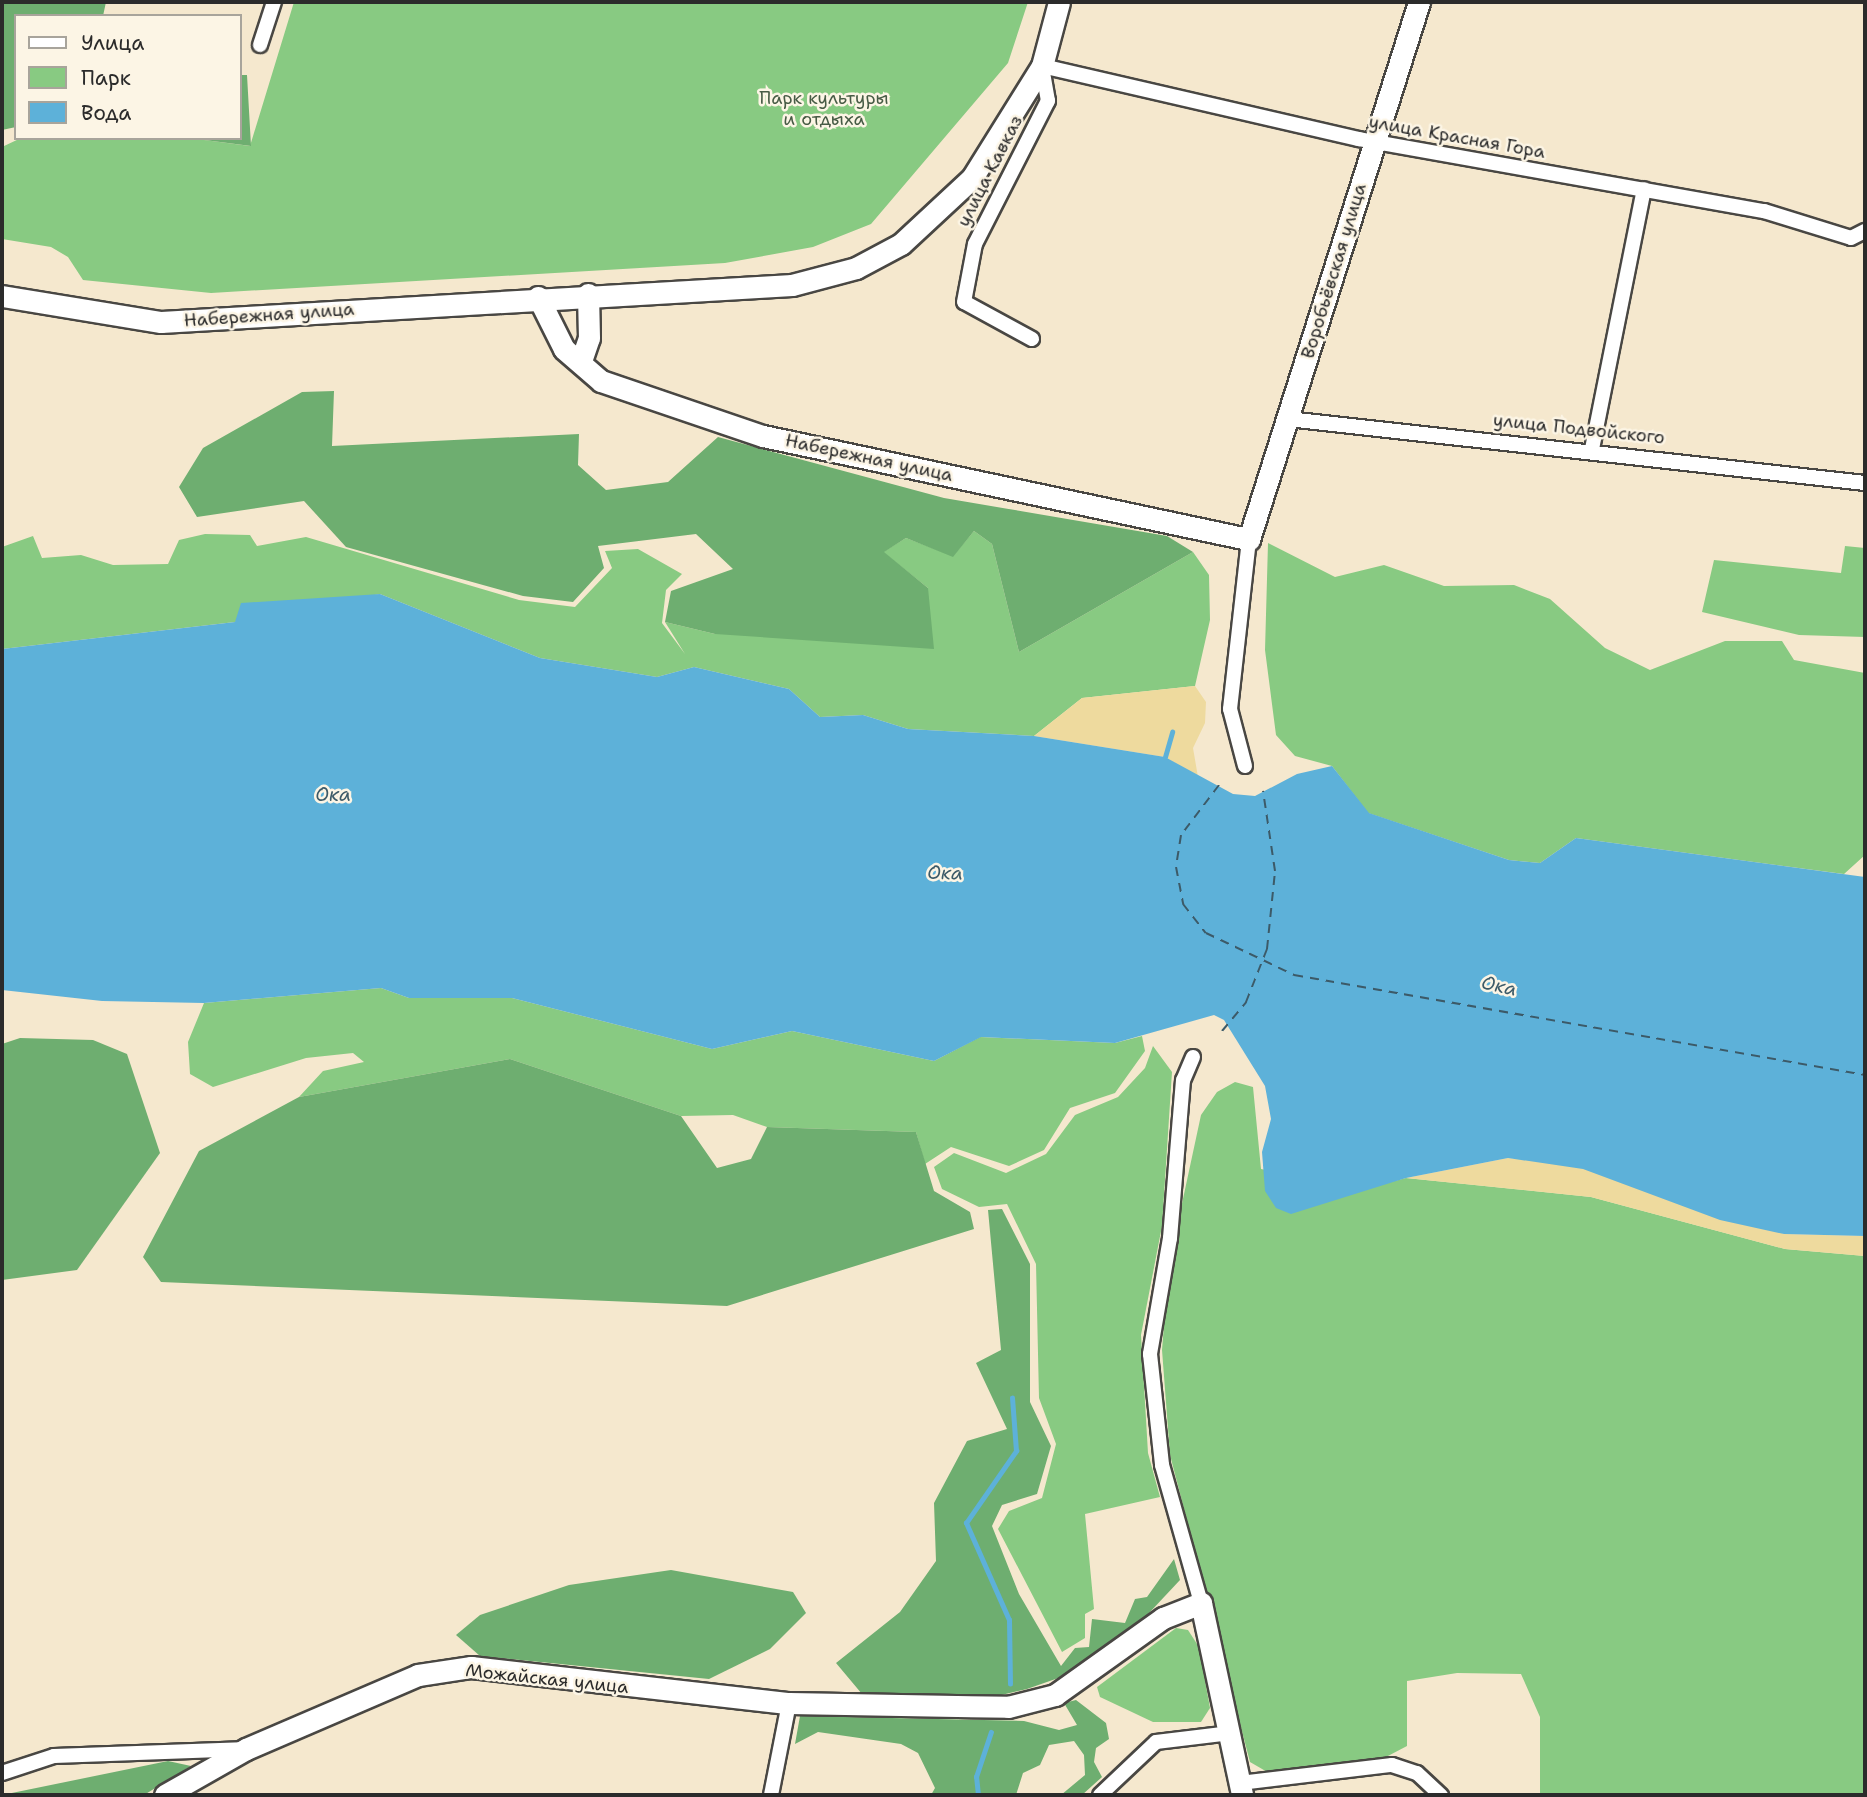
<!DOCTYPE html>
<meta charset="utf-8">
<style>
body{margin:0}
#map{position:relative;width:1867px;height:1797px;overflow:hidden;background:#f5e8ce;font-family:"Shantell Sans",sans-serif}
div>[style]{position:absolute}
.green>*{inset:0;background:#88ca82}
.forest>*{inset:0;background:#6eae70}
.sand>*{inset:0;background:#eeda9e}
.water>*{inset:0;background:#5db1d9}
.stream>*{height:4.5px;margin:-2.25px;padding:0 2.25px;transform-origin:2.25px;border-radius:2.25px;background:#5db1d9}
.ferry>*{height:2px;margin-top:-1px;transform-origin:0;background:repeating-linear-gradient(90deg,#3c5a68 0 9px,transparent 0 16px)}
.roads{filter:drop-shadow(2px 0 #494743) drop-shadow(-2px 0 #494743) drop-shadow(0 2px #494743) drop-shadow(0 -2px #494743)}
.street>*{height:14px;margin:-7px;padding:0 7px;transform-origin:7px;border-radius:7px;background:#fff}
.secondary>*{height:21px;margin:-10.5px;padding:0 10.5px;transform-origin:10.5px;border-radius:10.5px;background:#fff}
span{translate:-50% -50%;white-space:nowrap;text-align:center;line-height:1.15;-webkit-text-stroke:5px #fcf5e5;paint-order:stroke}
.park-label{font-size:18px;color:#475b45}
.street-label{font-size:18px;color:#2b2b2b}
.water-label{font-size:19px;color:#3c5a68;font-style:italic}
.frame{position:absolute;inset:0;border:4px solid #2b2b2b;pointer-events:none}
.legend{position:absolute;left:14px;top:14px;width:228px;height:126px;box-sizing:border-box;background:#fcf5e5;border:2px solid #a8a49b;margin:0;padding:9px 12px;list-style:none;font-size:21px;color:#2b2b2b}
.legend li{display:flex;align-items:center;gap:14px;height:35px}
.legend b{width:35px;border:2px solid #a8a49b}
</style>
<div id="map">
<div class="green">
<i style="clip-path:polygon(294px 2px,1028px 2px,1008px 63px,871px 224px,813px 247px,725px 263px,211px 293px,83px 280px,68px 257px,51px 247px,2px 239px,2px 147px,21px 138px,189px 138px,250px 146px)"></i>
<i style="clip-path:polygon(974px 531px,992px 544px,1019px 652px,1193px 552px,1209px 575px,1210px 620px,1195px 686px,1082px 698px,1034px 736px,908px 729px,863px 715px,820px 717px,789px 689px,694px 667px,657px 677px,540px 658px,380px 594px,235px 622px,2px 649px,2px 547px,33px 536px,42px 558px,81px 555px,113px 565px,168px 564px,179px 540px,205px 534px,250px 535px,257px 546px,306px 537px,519px 600px,575px 607px,612px 568px,605px 551px,638px 549px,682px 574px,666px 590px,662px 623px,685px 654px,665px 622px,715px 634px,928px 588px,883px 552px,906px 538px,953px 556px)"></i>
<i style="clip-path:polygon(1268px 543px,1335px 577px,1384px 565px,1444px 586px,1514px 585px,1550px 599px,1605px 648px,1650px 670px,1725px 641px,1782px 641px,1794px 660px,1865px 673px,1865px 855px,1844px 874px,1576px 838px,1540px 863px,1509px 860px,1368px 813px,1332px 766px,1295px 756px,1276px 735px,1265px 650px)"></i>
<i style="clip-path:polygon(1845px 546px,1865px 548px,1865px 637px,1799px 635px,1702px 612px,1714px 560px,1841px 573px)"></i>
<i style="clip-path:polygon(381px 988px,409px 998px,512px 998px,712px 1049px,792px 1031px,934px 1061px,980px 1037px,1115px 1043px,1142px 1036px,1145px 1051px,1115px 1093px,1070px 1108px,1044px 1150px,1009px 1166px,951px 1147px,925px 1164px,916px 1132px,767px 1127px,733px 1115px,681px 1116px,510px 1059px,299px 1097px,323px 1071px,364px 1062px,353px 1053px,306px 1058px,213px 1087px,190px 1074px,188px 1042px,204px 1003px)"></i>
<i style="clip-path:polygon(1153px 1046px,1172px 1072px,1162px 1226px,1141px 1335px,1148px 1453px,1160px 1497px,1085px 1514px,1094px 1609px,1085px 1614px,1085px 1638px,1062px 1652px,998px 1529px,1009px 1511px,1042px 1498px,1056px 1444px,1039px 1398px,1036px 1264px,1007px 1204px,979px 1207px,942px 1189px,934px 1167px,954px 1153px,1006px 1173px,1046px 1154px,1075px 1115px,1118px 1097px,1145px 1068px)"></i>
<i style="clip-path:polygon(1235px 1082px,1253px 1087px,1261px 1169px,1363px 1189px,1406px 1178px,1591px 1197px,1785px 1249px,1865px 1256px,1865px 1795px,1540px 1795px,1540px 1717px,1521px 1674px,1457px 1673px,1407px 1681px,1407px 1746px,1386px 1757px,1269px 1773px,1250px 1762px,1170px 1455px,1162px 1350px,1169px 1264px,1201px 1115px,1217px 1092px)"></i>
<i style="clip-path:polygon(1176px 1628px,1188px 1630px,1199px 1647px,1210px 1708px,1201px 1722px,1153px 1722px,1100px 1697px,1097px 1687px)"></i>
</div>
<div class="forest">
<i style="clip-path:polygon(2px 2px,106px 2px,103px 16px,16px 16px,16px 127px,2px 130px)"></i>
<i style="clip-path:polygon(240px 75px,247px 75px,251px 146px,189px 138px,240px 138px)"></i>
<i style="clip-path:polygon(334px 391px,332px 446px,579px 434px,578px 465px,606px 490px,668px 482px,718px 437px,944px 498px,1167px 536px,1193px 552px,1019px 652px,992px 544px,974px 531px,953px 557px,906px 538px,884px 552px,928px 588px,934px 649px,715px 634px,665px 622px,671px 591px,733px 569px,696px 534px,598px 546px,604px 568px,573px 602px,523px 596px,346px 547px,304px 501px,197px 517px,179px 487px,203px 448px,302px 392px)"></i>
<i style="clip-path:polygon(20px 1038px,93px 1040px,127px 1054px,160px 1153px,77px 1270px,2px 1280px,2px 1044px)"></i>
<i style="clip-path:polygon(510px 1059px,681px 1116px,717px 1168px,751px 1159px,767px 1127px,916px 1132px,934px 1191px,970px 1212px,974px 1229px,727px 1306px,161px 1282px,143px 1257px,199px 1151px,299px 1097px)"></i>
<i style="clip-path:polygon(1002px 1209px,1030px 1264px,1030px 1402px,1051px 1446px,1037px 1494px,1002px 1505px,992px 1526px,1019px 1594px,1061px 1666px,1075px 1648px,1089px 1647px,1092px 1619px,1125px 1623px,1135px 1599px,1147px 1597px,1174px 1559px,1180px 1580px,1135px 1628px,1064px 1676px,1027px 1689px,993px 1697px,862px 1694px,836px 1663px,900px 1612px,936px 1561px,934px 1503px,967px 1441px,1007px 1429px,976px 1363px,1001px 1350px,988px 1210px)"></i>
<i style="clip-path:polygon(671px 1570px,793px 1592px,806px 1613px,770px 1649px,709px 1679px,480px 1656px,456px 1635px,480px 1615px,569px 1585px)"></i>
<i style="clip-path:polygon(1076px 1700px,1106px 1723px,1109px 1739px,1096px 1748px,1094px 1762px,1102px 1777px,1082px 1795px,1061px 1795px,1085px 1775px,1084px 1755px,1074px 1741px,1049px 1745px,1040px 1765px,1023px 1773px,1016px 1795px,931px 1795px,935px 1788px,918px 1753px,901px 1744px,818px 1732px,795px 1744px,800px 1716px,1024px 1721px,1059px 1730px,1077px 1725px,1064px 1703px)"></i>
<i style="clip-path:polygon(168px 1761px,191px 1766px,144px 1795px,2px 1795px)"></i>
</div>
<div class="sand">
<i style="clip-path:polygon(1195px 686px,1206px 702px,1205px 723px,1193px 748px,1198px 777px,1165px 757px,1034px 736px,1082px 698px)"></i>
<i style="clip-path:polygon(1508px 1158px,1641px 1169px,1784px 1234px,1865px 1236px,1865px 1256px,1785px 1249px,1591px 1197px,1406px 1178px)"></i>
</div>
<div class="water">
<i style="clip-path:polygon(380px 594px,540px 658px,657px 677px,694px 667px,789px 689px,820px 717px,863px 715px,908px 729px,1034px 736px,1165px 757px,1233px 794px,1255px 796px,1297px 774px,1332px 766px,1369px 813px,1509px 860px,1540px 863px,1576px 838px,1865px 877px,1865px 1236px,1784px 1234px,1720px 1220px,1583px 1169px,1508px 1158px,1406px 1178px,1291px 1214px,1276px 1208px,1265px 1191px,1262px 1152px,1271px 1119px,1265px 1086px,1224px 1020px,1214px 1015px,1115px 1043px,981px 1037px,934px 1061px,792px 1031px,712px 1049px,512px 998px,409px 998px,381px 988px,204px 1003px,102px 1001px,2px 990px,2px 649px,235px 622px,241px 603px)"></i>
</div>
<div class="stream">
<i style="left:1165px;top:757px;width:26px;rotate:-74deg"></i>
<i style="left:1010px;top:1684px;width:64px;rotate:-90.9deg"></i>
<i style="left:1009px;top:1620px;width:106px;rotate:-113.9deg"></i>
<i style="left:966px;top:1523px;width:88px;rotate:-55.2deg"></i>
<i style="left:1016px;top:1451px;width:53px;rotate:-94.3deg"></i>
<i style="left:978px;top:1795px;width:18px;rotate:-96deg"></i>
<i style="left:976px;top:1777px;width:47px;rotate:-71.6deg"></i>
</div>
<div class="ferry">
<i style="left:1219px;top:785px;width:63px;rotate:127.2deg"></i>
<i style="left:1181px;top:835px;width:32px;rotate:99deg"></i>
<i style="left:1176px;top:867px;width:38px;rotate:79deg"></i>
<i style="left:1183px;top:904px;width:37px;rotate:52deg"></i>
<i style="left:1206px;top:933px;width:98px;rotate:25.5deg"></i>
<i style="left:1294px;top:975px;width:580px;rotate:9.93deg"></i>
<i style="left:1222px;top:1031px;width:38px;rotate:-50deg"></i>
<i style="left:1246px;top:1002px;width:57px;rotate:-68.4deg"></i>
<i style="left:1267px;top:949px;width:78px;rotate:-84.1deg"></i>
<i style="left:1275px;top:871px;width:81px;rotate:-98.5deg"></i>
</div>
<div class="roads">
<div class="street">
<i style="left:260px;top:45px;width:45px;rotate:-72deg"></i>
<i style="left:1032px;top:339px;width:77px;rotate:-151.4deg"></i>
<i style="left:964px;top:302px;width:59px;rotate:-79.3deg"></i>
<i style="left:975px;top:244px;width:161px;rotate:-63deg"></i>
<i style="left:1048px;top:101px;width:36px;rotate:-100deg"></i>
<i style="left:1042px;top:66px;width:325px;rotate:13deg"></i>
<i style="left:1359px;top:139px;width:411px;rotate:10.1deg"></i>
<i style="left:1764px;top:211px;width:91px;rotate:17.2deg"></i>
<i style="left:1851px;top:238px;width:16px;rotate:-27deg"></i>
<i style="left:1288px;top:419px;width:581px;rotate:6.33deg"></i>
<i style="left:1592px;top:449px;width:265px;rotate:-78.7deg"></i>
<i style="left:1245px;top:766px;width:59px;rotate:-104.7deg"></i>
<i style="left:1230px;top:709px;width:171px;rotate:-83.6deg"></i>
<i style="left:1193px;top:1057px;width:25px;rotate:113deg"></i>
<i style="left:1183px;top:1080px;width:159px;rotate:94.7deg"></i>
<i style="left:1170px;top:1238px;width:118px;rotate:99.8deg"></i>
<i style="left:1150px;top:1354px;width:112px;rotate:83.8deg"></i>
<i style="left:1162px;top:1465px;width:143px;rotate:74.2deg"></i>
<i style="left:2px;top:1773px;width:55px;rotate:-18.1deg"></i>
<i style="left:54px;top:1756px;width:187px;rotate:-2.1deg"></i>
<i style="left:1240px;top:1783px;width:153px;rotate:-6.8deg"></i>
<i style="left:1392px;top:1765px;width:26px;rotate:18deg"></i>
<i style="left:1417px;top:1773px;width:33px;rotate:43deg"></i>
<i style="left:771px;top:1795px;width:94px;rotate:-78.9deg"></i>
<i style="left:1100px;top:1795px;width:77px;rotate:-43.4deg"></i>
<i style="left:1156px;top:1742px;width:75px;rotate:-6.9deg"></i>
</div>
<div class="secondary">
<i style="left:2px;top:296px;width:161px;rotate:9.3deg"></i>
<i style="left:161px;top:322px;width:632px;rotate:-3.36deg"></i>
<i style="left:792px;top:285px;width:66px;rotate:-14.9deg"></i>
<i style="left:856px;top:268px;width:51px;rotate:-28.1deg"></i>
<i style="left:901px;top:244px;width:97px;rotate:-42.9deg"></i>
<i style="left:972px;top:178px;width:132px;rotate:-58deg"></i>
<i style="left:1042px;top:66px;width:66px;rotate:-75.1deg"></i>
<i style="left:538px;top:297px;width:58px;rotate:63.4deg"></i>
<i style="left:564px;top:349px;width:49px;rotate:40.9deg"></i>
<i style="left:601px;top:381px;width:171px;rotate:18.8deg"></i>
<i style="left:763px;top:436px;width:497px;rotate:12deg"></i>
<i style="left:1249px;top:539px;width:563px;rotate:-72.43deg"></i>
<i style="left:582px;top:358px;width:21px;rotate:-71deg"></i>
<i style="left:589px;top:338px;width:44px;rotate:-91.3deg"></i>
<i style="left:165px;top:1795px;width:93px;rotate:-29.6deg"></i>
<i style="left:246px;top:1749px;width:187px;rotate:-23.3deg"></i>
<i style="left:418px;top:1675px;width:54px;rotate:-8.6deg"></i>
<i style="left:471px;top:1667px;width:320px;rotate:6.5deg"></i>
<i style="left:789px;top:1703px;width:219px;rotate:1deg"></i>
<i style="left:1008px;top:1707px;width:49px;rotate:-14.3deg"></i>
<i style="left:1055px;top:1695px;width:133px;rotate:-35.5deg"></i>
<i style="left:1163px;top:1618px;width:41px;rotate:-21.5deg"></i>
<i style="left:1201px;top:1603px;width:196px;rotate:77.9deg"></i>
</div>
</div>
<div class="park-label">
<span style="left:824px;top:109px">Парк культуры<br>и отдыха</span>
</div>
<div class="street-label">
<span style="left:1457px;top:137px;rotate:10deg">улица Красная Гора</span>
<span style="left:990px;top:171px;rotate:-63deg">улица Кавказ</span>
<span style="left:1334px;top:271px;rotate:-73deg">Воробьёвская улица</span>
<span style="left:269px;top:315px;rotate:-4deg">Набережная улица</span>
<span style="left:1579px;top:429px;rotate:6deg">улица Подвойского</span>
<span style="left:869px;top:458px;rotate:12deg">Набережная улица</span>
<span style="left:547px;top:1679px;rotate:6deg">Можайская улица</span>
</div>
<div class="water-label">
<span style="left:333px;top:795px">Ока</span>
<span style="left:945px;top:873px;rotate:2deg">Ока</span>
<span style="left:1499px;top:986px;rotate:13deg">Ока</span>
</div>
<div class="frame"></div>
<ul class="legend">
<li><b style="height:9px;background:#fff"></b>Улица</li>
<li><b style="height:19px;background:#88ca82"></b>Парк</li>
<li><b style="height:19px;background:#5db1d9"></b>Вода</li>
</ul>
</div>
